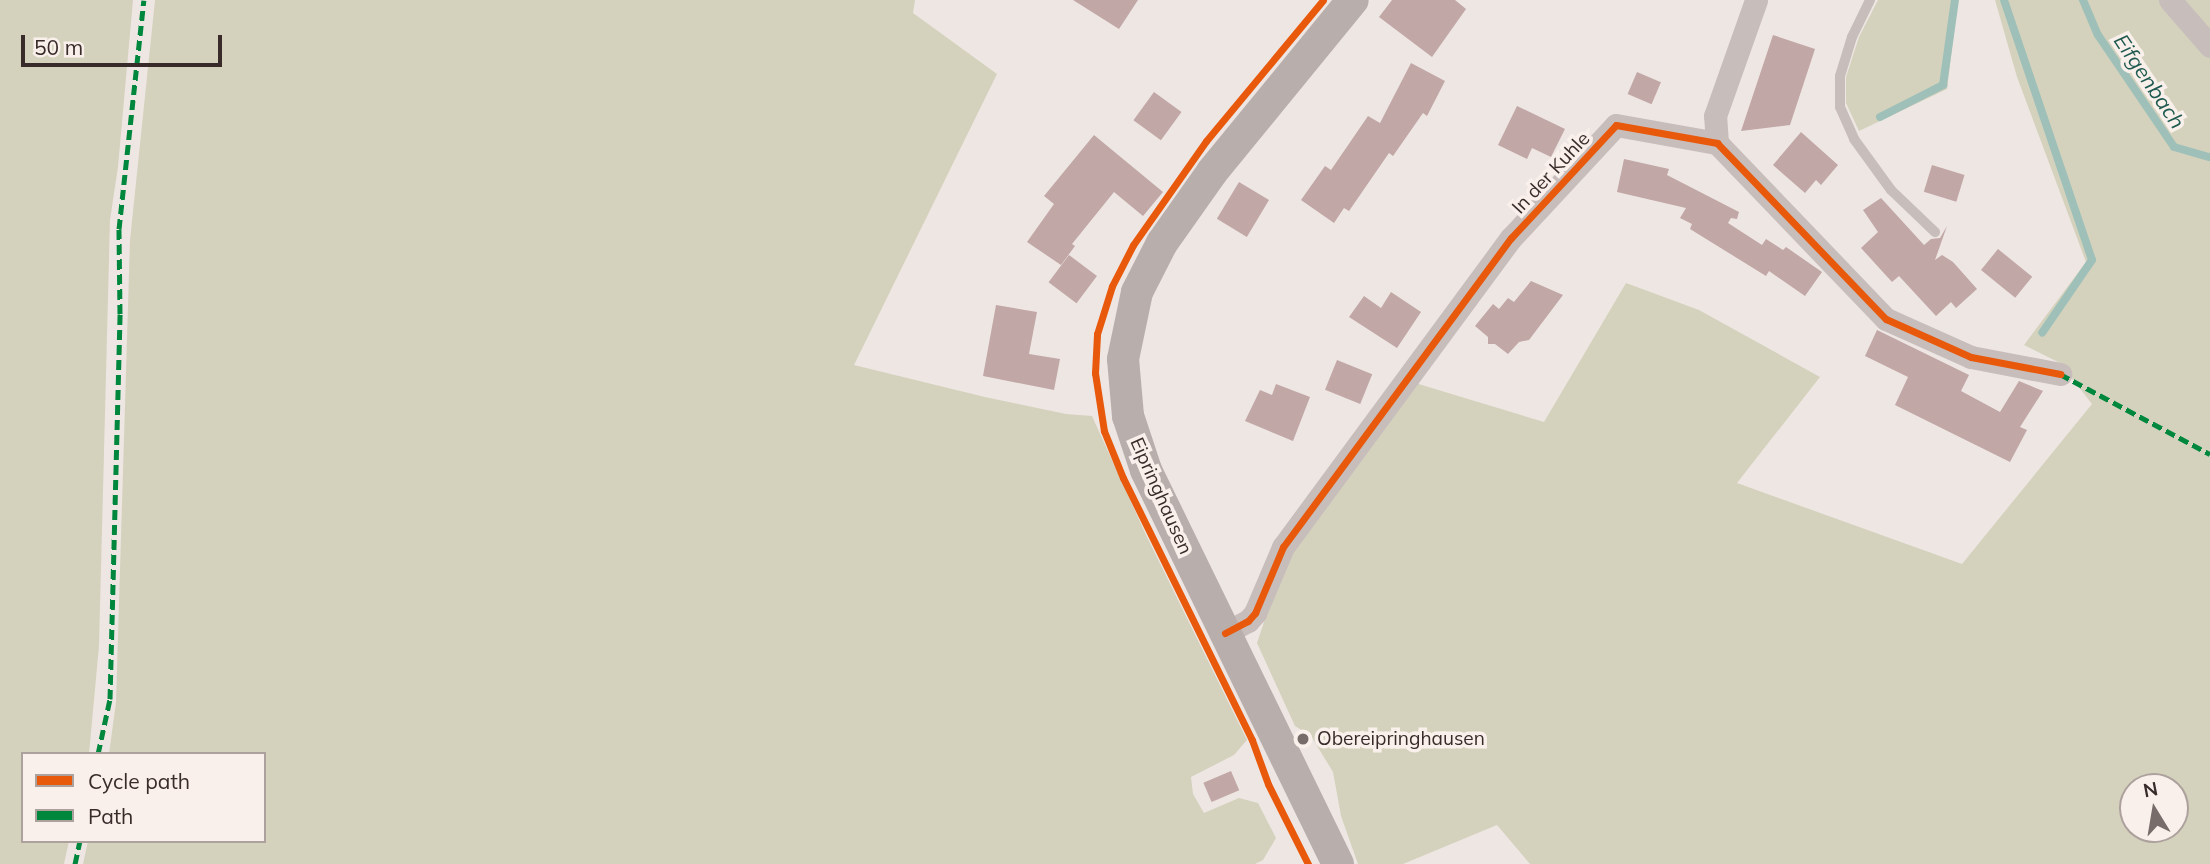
<!DOCTYPE html>
<style>
body{margin:0}
#map{position:relative;width:2210px;height:864px;overflow:hidden;background:#eee6e3;font-family:Mulish,sans-serif}
div>[style]{position:absolute}
.green>*{inset:0;background:#d4d2bd}
.stream>*{height:8px;margin:-4px;padding:0 4px;transform-origin:4px;border-radius:4px;background:#9fc0b8}
.building>*{inset:0;background:#c1a7a5;transform-origin:0 0}
.lane>*{height:10px;margin:-5px;padding:0 5px;transform-origin:5px;border-radius:5px;background:#c7bebc}
.street>*{height:23px;margin:-11.5px;padding:0 11.5px;transform-origin:11.5px;border-radius:11.5px;background:#c7bebc}
.secondary>*{height:32px;margin:-16px;padding:0 16px;transform-origin:16px;border-radius:16px;background:#b8aeac}
.quiet>*{height:5px;margin-top:-2.5px;transform-origin:0;background:repeating-linear-gradient(90deg,#00873e 0 10px,transparent 0 15px)}
.cycleway>*{height:7px;margin:-3.5px;padding:0 3.5px;transform-origin:3.5px;border-radius:3.5px;background:#e8590c}
.dots>*{width:19px;height:19px;translate:-50% -50%;box-sizing:border-box;border:4px solid #faf0eb;border-radius:50%}
span{translate:-50% -50%;white-space:nowrap;text-align:center;line-height:1.15;-webkit-text-stroke:7px #faf0eb;paint-order:stroke}
.street-label{font-size:19px;color:#382b29}
.poi-label{font-size:19px;color:#382b29}
.left{translate:0 -50%;text-align:left}
.water-label{font-size:21px;color:#1f5a50;font-style:italic}
.legend{position:absolute;left:21px;top:752px;width:245px;height:91px;box-sizing:border-box;background:#faf0eb;border:2px solid #aca19d;margin:0;padding:9px 12px;list-style:none;font-size:21px;color:#382b29}
.legend li{display:flex;align-items:center;gap:14px;height:35px}
.legend b{width:35px;border:2px solid #aca19d}
.north{position:absolute;left:2119px;top:773px;width:70px;height:70px;box-sizing:border-box;background:#faf0eb;border:2px solid #aca19d;border-radius:50%;rotate:349deg;font-size:19px;font-weight:700;line-height:28px;text-align:center;color:#382b29}
.north::after{content:'';display:block;margin:auto;width:24px;height:32px;background:#786c6a;clip-path:polygon(50% 0,100% 100%,50% 72%,0 100%)}
.scale{position:absolute;left:21px;top:35px;width:201px;height:32px;box-sizing:border-box;border:4px solid #382b29;border-top:0;padding-left:9px;font-size:21px;line-height:24px;white-space:nowrap;color:#382b29;-webkit-text-stroke:5px #faf0eb;paint-order:stroke}
</style>
<div id="map">
<div class="green">
<i style="clip-path:polygon(0 0,133px 0,118px 167px,110px 220px,99px 646px,89px 754px,23px 754px,23px 841px,69px 841px,64px 864px,0 864px)"></i>
<i style="clip-path:polygon(155px 0,915px 0,913px 13px,997px 74px,854px 365px,985px 397px,1066px 414px,1092px 416px,1146px 535px,1247px 740px,1234px 755px,1191px 777px,1193px 794px,1204px 813px,1239px 798px,1258px 803px,1276px 838px,1263px 860px,1255px 864px,83px 864px,88px 841px,264px 841px,264px 754px,109px 754px,116px 702px,130px 240px)"></i>
<i style="clip-path:polygon(1878px 0,1958px 0,1947px 89px,1859px 131px,1846px 103px,1846px 77px,1859px 37px)"></i>
<i style="clip-path:polygon(evenodd,1995px 0,2210px 0,2210px 864px,1530px 864px,1497px 825px,1403px 864px,1358px 864px,1341px 816px,1333px 772px,1311px 736px,1295px 726px,1257px 643px,1279px 577px,1290px 554px,1412px 382px,1544px 422px,1626px 283px,1699px 310px,1820px 377px,1737px 483px,1962px 564px,2092px 404px,2060px 363px,2024px 345px,2086px 262px,2017px 77px,1995px 0,2133px 787px,2175px 787px,2175px 829px,2133px 829px,2133px 787px)"></i>
</div>
<div class="stream">
<i style="left:2004px;top:0;width:274px;rotate:71.3deg"></i>
<i style="left:2092px;top:260px;width:88px;rotate:124.4deg"></i>
<i style="left:2083px;top:0;width:38px;rotate:67deg"></i>
<i style="left:2098px;top:35px;width:135px;rotate:55.8deg"></i>
<i style="left:2174px;top:147px;width:37px;rotate:16deg"></i>
<i style="left:1880px;top:117px;width:71px;rotate:-26.9deg"></i>
<i style="left:1943px;top:85px;width:86px;rotate:-82deg"></i>
</div>
<div class="building">
<i style="clip-path:polygon(1073px 0,1138px 0,1119px 29px)"></i>
<i style="clip-path:polygon(1392px 0,1455px 0,1466px 9px,1432px 57px,1379px 17px)"></i>
<i style="clip-path:polygon(1773px 35px,1815px 49px,1790px 125px,1741px 131px)"></i>
<i style="clip-path:polygon(1411px 63px,1445px 81px,1427px 116px,1423px 113px,1393px 156px,1389px 153px,1349px 211px,1344px 208px,1334px 223px,1301px 200px,1325px 166px,1331px 170px,1368px 116px,1380px 123px)"></i>
<i style="left:1637px;top:72px;width:26px;height:24px;rotate:23deg"></i>
<i style="left:1154px;top:92px;width:34px;height:35px;rotate:36deg"></i>
<i style="clip-path:polygon(1517px 106px,1565px 129px,1551px 157px,1532px 148px,1527px 159px,1498px 145px)"></i>
<i style="clip-path:polygon(1801px 132px,1838px 165px,1821px 185px,1816px 180px,1805px 193px,1773px 165px)"></i>
<i style="clip-path:polygon(1094px 135px,1163px 192px,1143px 216px,1114px 192px,1072px 244px,1075px 246px,1061px 265px,1027px 242px,1054px 204px,1044px 196px)"></i>
<i style="clip-path:polygon(1624px 159px,1669px 169px,1667px 175px,1739px 212px,1737px 219px,1731px 218px,1728px 223px,1762px 245px,1766px 239px,1783px 250px,1786px 247px,1822px 272px,1805px 296px,1769px 271px,1766px 276px,1690px 229px,1692px 224px,1680px 218px,1686px 208px,1617px 192px)"></i>
<i style="left:1932px;top:165px;width:34px;height:28px;rotate:17deg"></i>
<i style="left:1239px;top:182px;width:35px;height:43px;rotate:31deg"></i>
<i style="clip-path:polygon(1881px 198px,1924px 245px,1931px 239px,1940px 238px,1947px 226px,1935px 260px,1942px 255px,1953px 262px,1977px 289px,1956px 308px,1951px 302px,1936px 316px,1899px 276px,1892px 282px,1861px 248px,1878px 232px,1863px 210px)"></i>
<i style="left:1998px;top:249px;width:44px;height:27px;rotate:39deg"></i>
<i style="left:1069px;top:255px;width:35px;height:34px;rotate:37deg"></i>
<i style="clip-path:polygon(1531px 281px,1563px 295px,1529px 340px,1519px 342px,1508px 354px,1495px 344px,1488px 344px,1488px 337px,1475px 326px,1493px 304px,1499px 309px,1508px 298px,1514px 302px)"></i>
<i style="clip-path:polygon(1391px 292px,1421px 312px,1397px 348px,1349px 317px,1364px 296px,1381px 308px)"></i>
<i style="clip-path:polygon(996px 305px,1037px 312px,1029px 354px,1060px 359px,1054px 390px,983px 376px)"></i>
<i style="clip-path:polygon(1877px 330px,1969px 375px,1961px 391px,2000px 412px,2019px 381px,2043px 391px,2020px 427px,2027px 430px,2010px 462px,1895px 405px,1908px 377px,1865px 356px)"></i>
<i style="left:1337px;top:360px;width:38px;height:32px;rotate:22deg"></i>
<i style="clip-path:polygon(1276px 384px,1310px 397px,1293px 441px,1245px 421px,1260px 390px,1272px 395px)"></i>
<i style="left:1231px;top:771px;width:21px;height:30px;rotate:67deg"></i>
</div>
<div class="lane">
<i style="left:1870px;top:0;width:41px;rotate:115.9deg"></i>
<i style="left:1852px;top:37px;width:41px;rotate:107.1deg"></i>
<i style="left:1840px;top:76px;width:31px;rotate:90deg"></i>
<i style="left:1840px;top:107px;width:35px;rotate:66deg"></i>
<i style="left:1854px;top:139px;width:63px;rotate:54deg"></i>
<i style="left:1891px;top:190px;width:61px;rotate:43.7deg"></i>
</div>
<div class="street">
<i style="left:2170px;top:0;width:61px;rotate:49deg"></i>
<i style="left:1717px;top:143px;width:27px;rotate:-94deg"></i>
<i style="left:1715px;top:116px;width:123px;rotate:-70.5deg"></i>
<i style="left:1225px;top:633px;width:26px;rotate:-28deg"></i>
<i style="left:1248px;top:621px;width:11px;rotate:-49deg"></i>
<i style="left:1255px;top:613px;width:72px;rotate:-67deg"></i>
<i style="left:1283px;top:547px;width:384px;rotate:-53.6deg"></i>
<i style="left:1511px;top:238px;width:154px;rotate:-47.1deg"></i>
<i style="left:1616px;top:125px;width:103px;rotate:10.1deg"></i>
<i style="left:1717px;top:143px;width:244px;rotate:46.2deg"></i>
<i style="left:1886px;top:319px;width:93px;rotate:24.1deg"></i>
<i style="left:1971px;top:357px;width:91px;rotate:10.8deg"></i>
</div>
<div class="secondary">
<i style="left:1338px;top:864px;width:438px;rotate:-116deg"></i>
<i style="left:1146px;top:470px;width:57px;rotate:-108.4deg"></i>
<i style="left:1128px;top:416px;width:57px;rotate:-95deg"></i>
<i style="left:1123px;top:359px;width:68px;rotate:-78.2deg"></i>
<i style="left:1137px;top:292px;width:55px;rotate:-63deg"></i>
<i style="left:1162px;top:243px;width:87px;rotate:-54.8deg"></i>
<i style="left:1212px;top:172px;width:222px;rotate:-50.7deg"></i>
</div>
<div class="quiet">
<i style="left:2060px;top:374px;width:170px;rotate:28.1deg"></i>
<i style="left:98px;top:754px;width:56px;rotate:-77.7deg"></i>
<i style="left:110px;top:699px;width:385px;rotate:-88.5deg"></i>
<i style="left:120px;top:314px;width:85px;rotate:-90.7deg"></i>
<i style="left:119px;top:229px;width:230px;rotate:-83.8deg"></i>
<i style="left:75px;top:864px;width:24px;rotate:-78deg"></i>
</div>
<div class="cycleway">
<i style="left:1225px;top:633px;width:26px;rotate:-28deg"></i>
<i style="left:1248px;top:621px;width:11px;rotate:-49deg"></i>
<i style="left:1255px;top:613px;width:72px;rotate:-67deg"></i>
<i style="left:1283px;top:547px;width:384px;rotate:-53.6deg"></i>
<i style="left:1511px;top:238px;width:154px;rotate:-47.1deg"></i>
<i style="left:1616px;top:125px;width:103px;rotate:10.1deg"></i>
<i style="left:1717px;top:143px;width:244px;rotate:46.2deg"></i>
<i style="left:1886px;top:319px;width:93px;rotate:24.1deg"></i>
<i style="left:1971px;top:357px;width:91px;rotate:10.8deg"></i>
<i style="left:1308px;top:864px;width:89px;rotate:-116.6deg"></i>
<i style="left:1268px;top:784px;width:47px;rotate:-110deg"></i>
<i style="left:1252px;top:740px;width:292px;rotate:-116.2deg"></i>
<i style="left:1123px;top:478px;width:51px;rotate:-112deg"></i>
<i style="left:1104px;top:431px;width:59px;rotate:-98.8deg"></i>
<i style="left:1095px;top:373px;width:39px;rotate:-87deg"></i>
<i style="left:1097px;top:334px;width:50px;rotate:-72.6deg"></i>
<i style="left:1112px;top:286px;width:46px;rotate:-62.9deg"></i>
<i style="left:1133px;top:245px;width:127px;rotate:-54.9deg"></i>
<i style="left:1206px;top:141px;width:183px;rotate:-50.3deg"></i>
</div>
<div class="dots">
<i style="left:1303px;top:739px;background:#786c6a"></i>
</div>
<div class="street-label">
<span style="left:1551px;top:173px;rotate:-47deg">In der Kuhle</span>
<span style="left:1161px;top:496px;rotate:66deg">Eipringhausen</span>
</div>
<div class="poi-label">
<span class="left" style="left:1317px;top:739px">Obereipringhausen</span>
</div>
<div class="water-label">
<span style="left:2150px;top:81px;rotate:56deg">Eifgenbach</span>
</div>
<ul class="legend">
<li><b style="height:9px;background:#e8590c"></b>Cycle path</li>
<li><b style="height:9px;background:#00873e"></b>Path</li>
</ul>
<div class="north">N</div>
<div class="scale">50 m</div>
</div>
